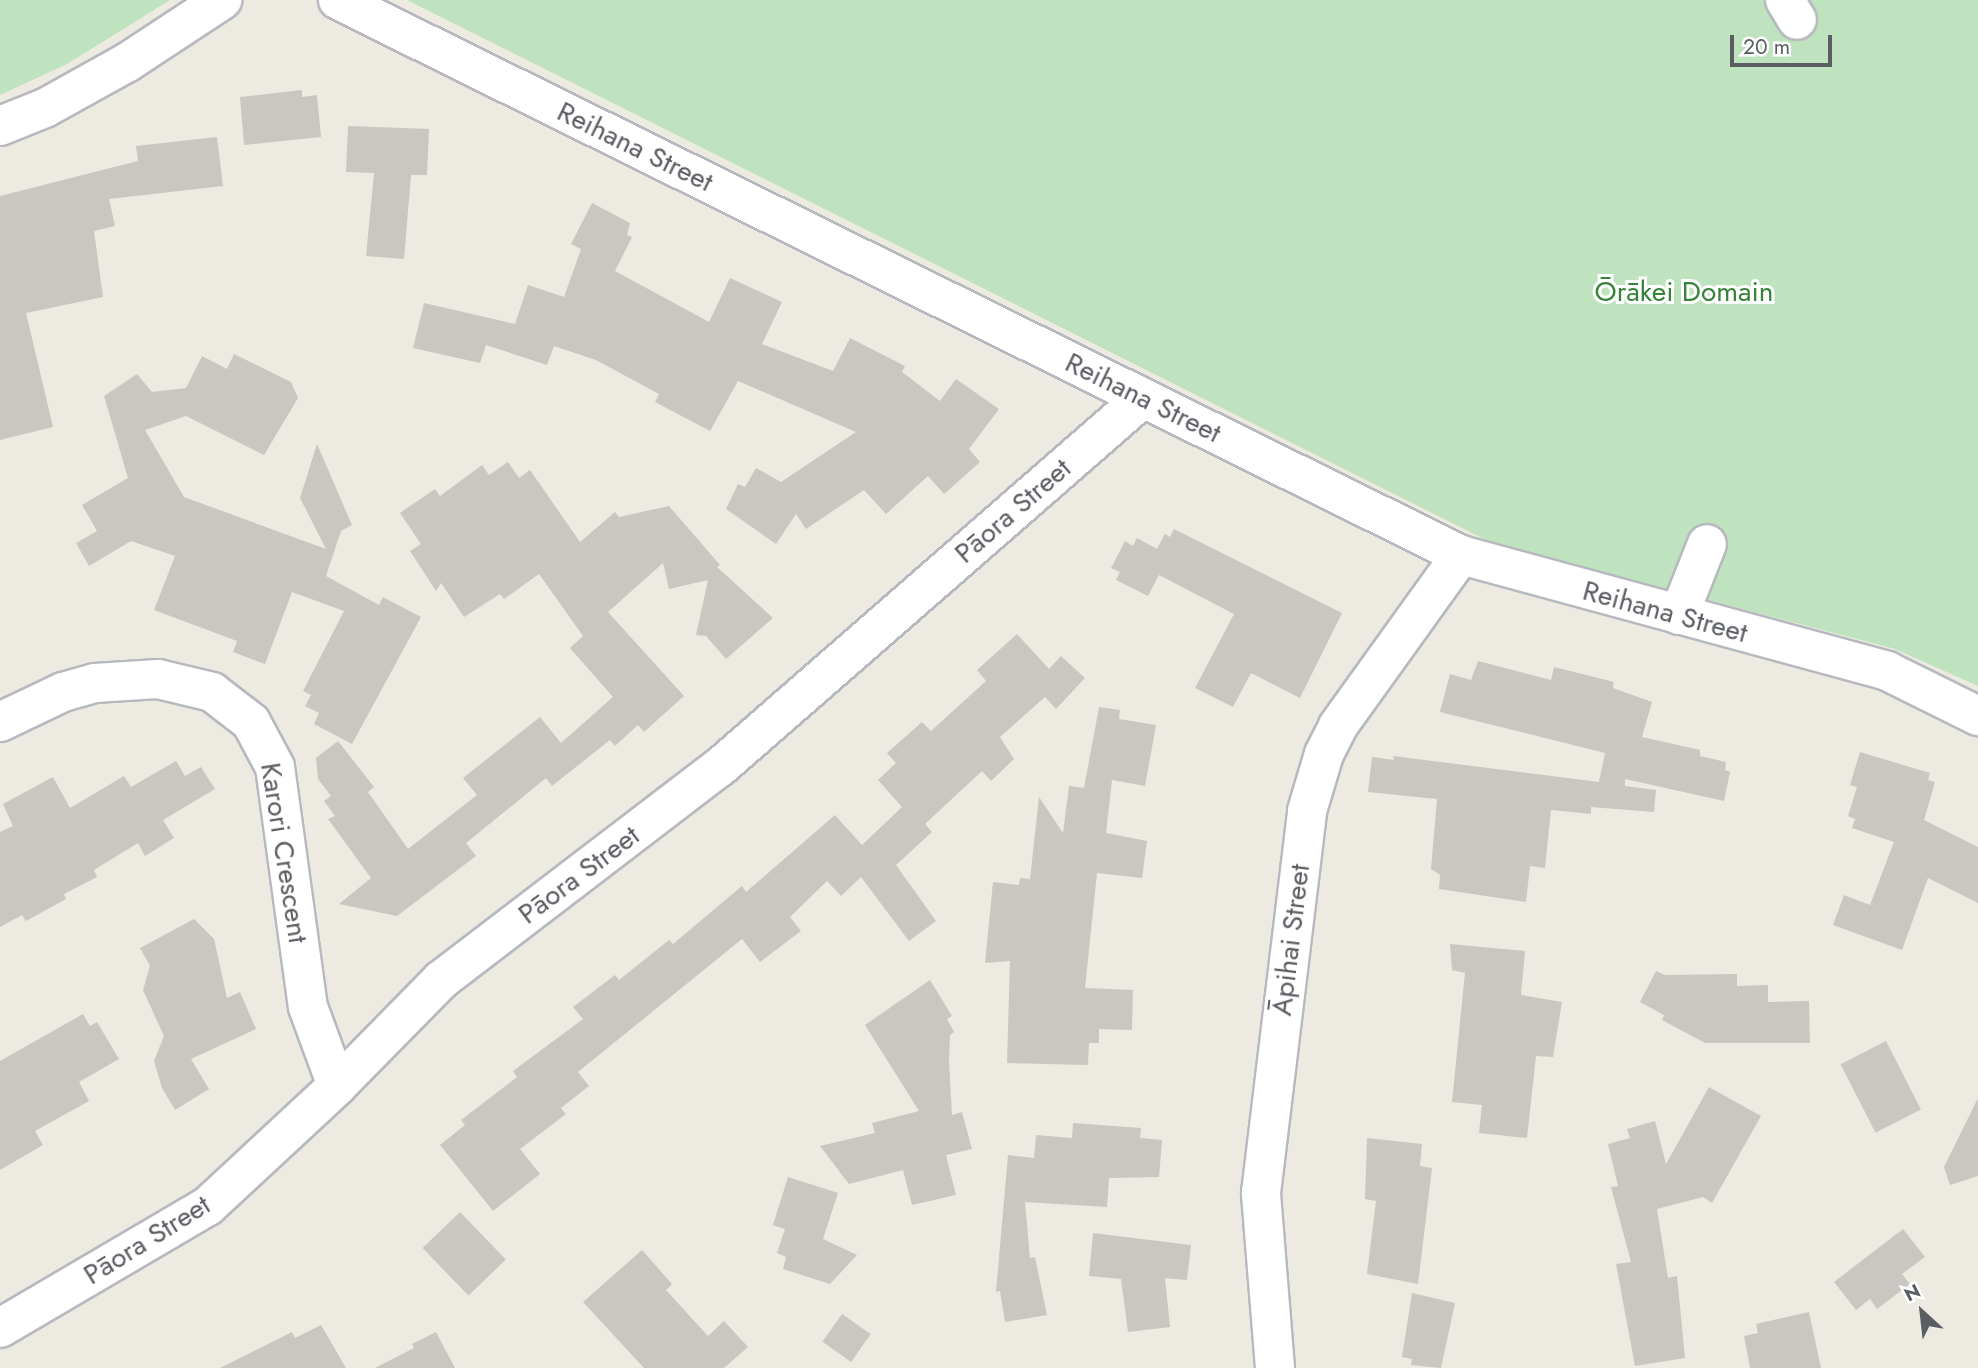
<!DOCTYPE html>
<meta charset="utf-8">
<style>
body{margin:0}
#map{position:relative;width:1978px;height:1368px;overflow:hidden;background:#eceae1;font-family:Jost,sans-serif}
div>[style]{position:absolute}
.green>*{inset:0;background:#bee3be}
.building>*{inset:0;background:#cac6c1;transform-origin:0 0}
.roads{filter:drop-shadow(2px 0 #b7b9be) drop-shadow(-2px 0 #b7b9be) drop-shadow(0 2px #b7b9be) drop-shadow(0 -2px #b7b9be)}
.minor>*{height:38px;margin:-19px;padding:0 19px;transform-origin:19px;border-radius:19px;background:#fff}
span{translate:-50% -50%;white-space:nowrap;text-align:center;line-height:1.15;-webkit-text-stroke:6px #fff;paint-order:stroke}
.street-label{font-size:28px;color:#5a5d62}
.park-label{font-size:28px;color:#38833a}
.north{position:absolute;left:1887px;top:1277px;width:70px;height:70px;-webkit-text-stroke:5px #fff;paint-order:stroke;rotate:333deg;font-size:19px;font-weight:700;line-height:28px;text-align:center;color:#5a5d62}
.north::after{content:'';display:block;margin:auto;width:24px;height:32px;background:#5a5d62;clip-path:polygon(50% 0,100% 100%,50% 72%,0 100%)}
.scale{position:absolute;left:1730px;top:35px;width:102px;height:32px;box-sizing:border-box;border:4px solid #5a5d62;border-top:0;padding-left:9px;font-size:21px;line-height:24px;white-space:nowrap;color:#5a5d62;-webkit-text-stroke:5px #fff;paint-order:stroke}
</style>
<div id="map">
<div class="green">
<i style="clip-path:polygon(0 0,170px 0,67px 64px,0 95px)"></i>
<i style="clip-path:polygon(407px 0,1978px 0,1978px 686px,1895px 649px,1494px 544px)"></i>
</div>
<div class="building">
<i style="clip-path:polygon(302px 90px,302px 97px,317px 95px,321px 137px,244px 145px,240px 97px)"></i>
<i style="clip-path:polygon(348px 126px,429px 129px,427px 175px,411px 175px,404px 259px,366px 256px,374px 173px,346px 172px)"></i>
<i style="clip-path:polygon(217px 137px,223px 186px,109px 199px,115px 226px,94px 231px,103px 297px,26px 313px,53px 427px,0 440px,0 196px,138px 161px,136px 146px)"></i>
<i style="clip-path:polygon(592px 203px,630px 223px,627px 235px,632px 237px,615px 271px,709px 322px,730px 278px,782px 302px,762px 344px,833px 371px,850px 338px,905px 366px,902px 372px,940px 401px,956px 379px,999px 409px,969px 449px,980px 462px,944px 494px,928px 476px,886px 514px,864px 490px,806px 529px,796px 514px,776px 544px,726px 509px,738px 484px,745px 487px,756px 468px,781px 482px,856px 432px,738px 381px,710px 431px,655px 402px,659px 394px,596px 360px,554px 346px,547px 365px,486px 345px,480px 363px,413px 348px,424px 303px,515px 324px,528px 285px,564px 297px,581px 249px,571px 244px)"></i>
<i style="clip-path:polygon(234px 354px,291px 382px,298px 398px,264px 455px,186px 416px,145px 430px,184px 497px,326px 549px,300px 498px,317px 444px,352px 525px,341px 531px,326px 576px,379px 605px,383px 597px,421px 617px,352px 744px,314px 724px,319px 713px,305px 706px,311px 695px,303px 691px,344px 611px,292px 592px,265px 664px,233px 652px,237px 641px,154px 610px,175px 556px,131px 541px,89px 566px,76px 543px,97px 531px,82px 505px,128px 478px,104px 396px,137px 374px,152px 392px,186px 388px,202px 356px,227px 369px)"></i>
<i style="clip-path:polygon(508px 462px,519px 478px,530px 470px,580px 542px,615px 512px,619px 517px,669px 506px,720px 565px,717px 567px,773px 618px,726px 659px,706px 636px,696px 635px,708px 580px,669px 589px,663px 563px,608px 612px,684px 696px,644px 732px,638px 725px,615px 746px,610px 740px,552px 786px,546px 778px,466px 843px,476px 856px,397px 916px,339px 904px,371px 878px,328px 819px,335px 816px,324px 801px,331px 796px,318px 779px,316px 758px,338px 741px,374px 787px,368px 792px,408px 849px,477px 795px,463px 778px,540px 717px,561px 743px,613px 697px,570px 648px,583px 636px,539px 574px,504px 599px,500px 594px,464px 617px,441px 583px,436px 591px,410px 551px,421px 544px,400px 513px,435px 489px,440px 496px,482px 465px,489px 475px)"></i>
<i style="clip-path:polygon(1174px 529px,1342px 613px,1300px 698px,1251px 673px,1233px 707px,1195px 688px,1234px 614px,1159px 575px,1148px 596px,1116px 580px,1120px 572px,1111px 568px,1125px 541px,1133px 546px,1137px 538px,1157px 549px,1165px 534px,1170px 537px)"></i>
<i style="clip-path:polygon(1017px 634px,1049px 669px,1061px 656px,1085px 678px,1056px 709px,1045px 697px,1000px 737px,1014px 759px,991px 781px,982px 771px,925px 824px,932px 832px,896px 865px,936px 921px,909px 941px,861px 877px,841px 896px,827px 881px,790px 917px,801px 931px,760px 962px,742px 939px,578px 1072px,589px 1086px,561px 1108px,566px 1114px,520px 1149px,540px 1174px,493px 1211px,440px 1145px,465px 1125px,461px 1120px,517px 1077px,513px 1071px,583px 1019px,573px 1007px,615px 975px,619px 980px,669px 940px,673px 944px,742px 886px,746px 892px,835px 815px,862px 845px,902px 807px,878px 780px,896px 763px,887px 753px,922px 722px,931px 731px,986px 681px,977px 670px)"></i>
<i style="clip-path:polygon(1478px 661px,1551px 680px,1554px 667px,1614px 682px,1613px 688px,1652px 702px,1642px 737px,1700px 750px,1700px 756px,1726px 762px,1725px 770px,1730px 772px,1724px 801px,1625px 779px,1625px 786px,1656px 790px,1654px 812px,1591px 807px,1591px 814px,1551px 810px,1545px 868px,1530px 866px,1526px 902px,1439px 889px,1440px 875px,1431px 869px,1437px 799px,1368px 792px,1372px 757px,1394px 760px,1393px 756px,1599px 782px,1605px 753px,1440px 712px,1450px 674px,1471px 680px)"></i>
<i style="clip-path:polygon(1099px 707px,1120px 710px,1119px 719px,1156px 725px,1145px 786px,1112px 780px,1106px 833px,1147px 841px,1142px 878px,1097px 873px,1085px 988px,1133px 990px,1132px 1030px,1099px 1029px,1099px 1043px,1089px 1043px,1088px 1065px,1007px 1063px,1010px 961px,985px 963px,993px 882px,1019px 885px,1020px 878px,1030px 879px,1039px 797px,1063px 833px,1069px 786px,1084px 788px)"></i>
<i style="clip-path:polygon(1860px 752px,1930px 773px,1928px 780px,1935px 782px,1924px 820px,1978px 847px,1978px 903px,1928px 878px,1902px 950px,1833px 925px,1844px 895px,1870px 905px,1894px 842px,1852px 828px,1855px 819px,1848px 816px,1857px 787px,1850px 785px)"></i>
<i style="clip-path:polygon(176px 761px,185px 776px,201px 767px,215px 789px,163px 820px,174px 838px,145px 856px,138px 843px,94px 870px,97px 877px,64px 894px,66px 899px,26px 921px,22px 915px,0 927px,0 832px,13px 826px,3px 804px,53px 777px,70px 808px,124px 776px,131px 787px)"></i>
<i style="clip-path:polygon(194px 919px,214px 939px,227px 998px,240px 992px,256px 1029px,191px 1059px,209px 1089px,175px 1110px,162px 1088px,154px 1061px,164px 1036px,143px 990px,150px 966px,140px 948px)"></i>
<i style="clip-path:polygon(1450px 944px,1525px 951px,1521px 995px,1562px 1002px,1553px 1057px,1536px 1056px,1527px 1138px,1479px 1133px,1482px 1105px,1452px 1102px,1465px 973px,1452px 970px)"></i>
<i style="clip-path:polygon(1656px 971px,1665px 975px,1737px 974px,1737px 986px,1768px 985px,1768px 1002px,1809px 1001px,1810px 1043px,1705px 1043px,1662px 1020px,1664px 1015px,1640px 1002px)"></i>
<i style="clip-path:polygon(930px 980px,952px 1016px,947px 1019px,954px 1032px,950px 1035px,949px 1061px,952px 1115px,962px 1112px,972px 1149px,946px 1155px,956px 1195px,912px 1205px,903px 1170px,849px 1184px,820px 1146px,875px 1133px,872px 1123px,919px 1111px,865px 1025px)"></i>
<i style="clip-path:polygon(83px 1014px,90px 1026px,97px 1022px,119px 1059px,79px 1082px,89px 1101px,35px 1131px,43px 1145px,0 1170px,0 1061px)"></i>
<i style="left:1886px;top:1041px;width:77px;height:51px;rotate:63deg"></i>
<i style="clip-path:polygon(1709px 1087px,1761px 1116px,1712px 1203px,1703px 1197px,1657px 1209px,1668px 1278px,1677px 1276px,1685px 1358px,1635px 1366px,1616px 1264px,1631px 1262px,1611px 1187px,1618px 1186px,1608px 1144px,1630px 1138px,1627px 1129px,1655px 1121px,1666px 1164px)"></i>
<i style="clip-path:polygon(1978px 1098px,1978px 1176px,1950px 1185px,1944px 1167px)"></i>
<i style="clip-path:polygon(1073px 1123px,1141px 1128px,1140px 1138px,1162px 1140px,1159px 1177px,1109px 1178px,1107px 1207px,1025px 1202px,1030px 1258px,1035px 1257px,1047px 1315px,1005px 1322px,1000px 1291px,996px 1292px,1008px 1155px,1034px 1158px,1036px 1135px,1072px 1138px)"></i>
<i style="clip-path:polygon(1367px 1138px,1422px 1144px,1420px 1166px,1432px 1168px,1418px 1284px,1367px 1274px,1376px 1201px,1365px 1199px)"></i>
<i style="clip-path:polygon(788px 1177px,838px 1193px,823px 1239px,857px 1255px,830px 1284px,783px 1269px,786px 1257px,777px 1253px,785px 1229px,773px 1225px)"></i>
<i style="left:460px;top:1212px;width:66px;height:52px;rotate:46deg"></i>
<i style="clip-path:polygon(1903px 1229px,1925px 1257px,1902px 1274px,1910px 1284px,1877px 1309px,1870px 1299px,1856px 1310px,1834px 1282px)"></i>
<i style="clip-path:polygon(1093px 1233px,1191px 1245px,1187px 1280px,1165px 1278px,1170px 1327px,1128px 1332px,1121px 1279px,1089px 1276px)"></i>
<i style="clip-path:polygon(642px 1250px,672px 1284px,666px 1290px,708px 1336px,724px 1321px,748px 1347px,724px 1368px,644px 1368px,583px 1302px)"></i>
<i style="clip-path:polygon(1412px 1293px,1455px 1303px,1441px 1368px,1411px 1365px,1412px 1359px,1402px 1357px)"></i>
<i style="clip-path:polygon(1809px 1312px,1821px 1368px,1750px 1368px,1744px 1336px,1758px 1333px,1756px 1324px)"></i>
<i style="left:842px;top:1314px;width:35px;height:34px;rotate:35deg"></i>
<i style="clip-path:polygon(321px 1325px,346px 1368px,220px 1368px,292px 1332px,295px 1338px)"></i>
<i style="clip-path:polygon(436px 1332px,455px 1368px,375px 1368px,414px 1348px,412px 1344px)"></i>
</div>
<div class="roads">
<div class="minor">
<i style="left:338px;top:0;width:1253px;rotate:26.3deg"></i>
<i style="left:1461px;top:555px;width:442px;rotate:15.2deg"></i>
<i style="left:1887px;top:671px;width:102px;rotate:26.3deg"></i>
<i style="left:1785px;top:0;width:23px;rotate:59deg"></i>
<i style="left:0;top:126px;width:48px;rotate:-21.8deg"></i>
<i style="left:45px;top:108px;width:95px;rotate:-29deg"></i>
<i style="left:128px;top:62px;width:113px;rotate:-33.4deg"></i>
<i style="left:1679px;top:615px;width:76px;rotate:-68.5deg"></i>
<i style="left:0;top:722px;width:70px;rotate:-25.5deg"></i>
<i style="left:63px;top:692px;width:33px;rotate:-16deg"></i>
<i style="left:95px;top:683px;width:63px;rotate:-3.6deg"></i>
<i style="left:158px;top:679px;width:56px;rotate:13.5deg"></i>
<i style="left:212px;top:692px;width:49px;rotate:37.6deg"></i>
<i style="left:251px;top:722px;width:51px;rotate:61.9deg"></i>
<i style="left:275px;top:767px;width:242px;rotate:82.2deg"></i>
<i style="left:308px;top:1007px;width:84px;rotate:69.8deg"></i>
<i style="left:0;top:1328px;width:241px;rotate:-30.4deg"></i>
<i style="left:208px;top:1206px;width:176px;rotate:-42.9deg"></i>
<i style="left:337px;top:1086px;width:148px;rotate:-45.5deg"></i>
<i style="left:441px;top:980px;width:351px;rotate:-37.4deg"></i>
<i style="left:720px;top:767px;width:561px;rotate:-41.1deg"></i>
<i style="left:1275px;top:1368px;width:176px;rotate:-94.6deg"></i>
<i style="left:1261px;top:1193px;width:385px;rotate:-83.1deg"></i>
<i style="left:1307px;top:811px;width:59px;rotate:-73.4deg"></i>
<i style="left:1324px;top:754px;width:31px;rotate:-63deg"></i>
<i style="left:1338px;top:726px;width:211px;rotate:-54.3deg"></i>
</div>
</div>
<div class="street-label">
<span style="left:635px;top:147px;rotate:26deg">Reihana Street</span>
<span style="left:1143px;top:398px;rotate:26deg">Reihana Street</span>
<span style="left:1013px;top:511px;rotate:-41deg">Pāora Street</span>
<span style="left:1665px;top:612px;rotate:15deg">Reihana Street</span>
<span style="left:284px;top:853px;rotate:81deg">Karori Crescent</span>
<span style="left:579px;top:875px;rotate:-37deg">Pāora Street</span>
<span style="left:1291px;top:940px;rotate:-83deg">Āpihai Street</span>
<span style="left:147px;top:1240px;rotate:-32deg">Pāora Street</span>
</div>
<div class="park-label">
<span style="left:1684px;top:292px">Ōrākei Domain</span>
</div>
<div class="north">N</div>
<div class="scale">20 m</div>
</div>
